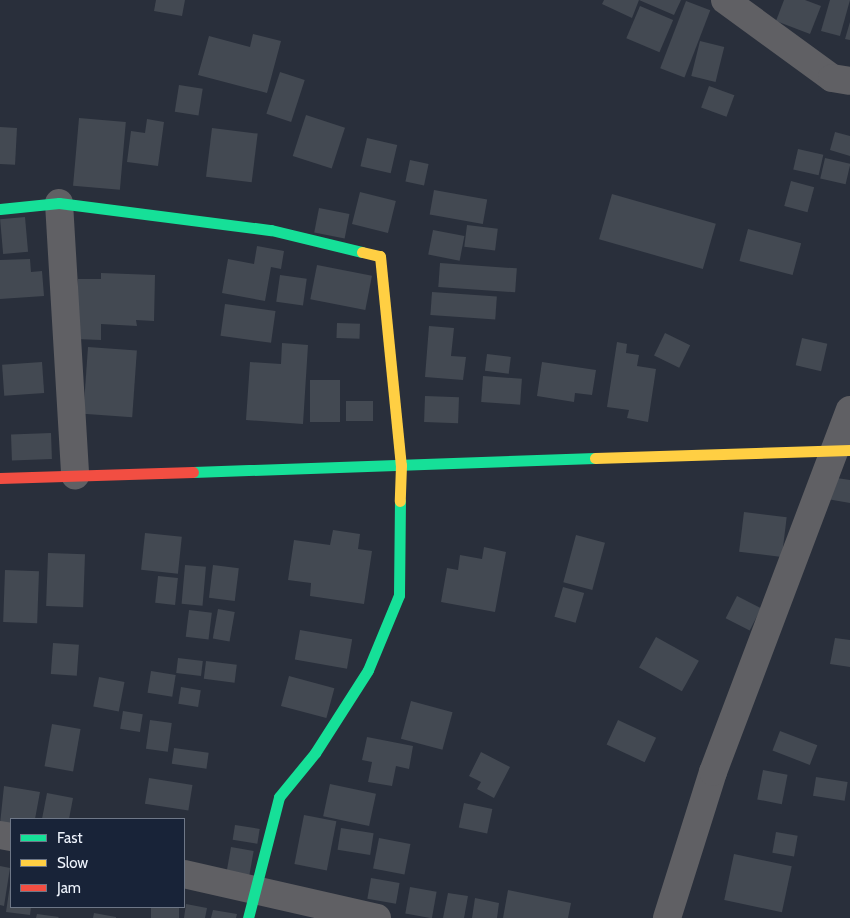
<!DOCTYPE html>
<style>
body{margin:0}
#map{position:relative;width:850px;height:918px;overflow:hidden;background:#292f3b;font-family:Cabin,sans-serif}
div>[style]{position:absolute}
.building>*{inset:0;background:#434952;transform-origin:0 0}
.street>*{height:28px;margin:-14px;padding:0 14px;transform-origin:14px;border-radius:14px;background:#606064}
.fast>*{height:11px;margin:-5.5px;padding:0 5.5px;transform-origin:5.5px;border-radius:5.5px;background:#16e098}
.slow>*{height:11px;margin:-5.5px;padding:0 5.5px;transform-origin:5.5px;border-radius:5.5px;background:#ffcf43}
.jam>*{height:11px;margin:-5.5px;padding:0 5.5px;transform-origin:5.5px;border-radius:5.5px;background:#f24e42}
span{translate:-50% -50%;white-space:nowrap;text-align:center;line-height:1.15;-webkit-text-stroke:4px #182338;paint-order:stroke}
.legend{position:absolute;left:10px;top:818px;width:175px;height:90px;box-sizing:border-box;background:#182338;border:1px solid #6e7787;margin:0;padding:6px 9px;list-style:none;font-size:15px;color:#eff4fd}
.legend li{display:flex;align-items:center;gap:10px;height:25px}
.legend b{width:25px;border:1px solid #6e7787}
</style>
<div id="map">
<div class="building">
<i style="clip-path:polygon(156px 0,185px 0,182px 16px,154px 11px)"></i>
<i style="clip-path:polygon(604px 0,681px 0,674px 15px,639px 0,632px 18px,602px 4px)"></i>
<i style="clip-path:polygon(784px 0,805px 0,821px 6px,810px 34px,776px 21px)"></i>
<i style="clip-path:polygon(830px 0,850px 0,840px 36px,821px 31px)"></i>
<i style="left:686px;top:1px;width:26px;height:72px;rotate:21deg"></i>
<i style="left:640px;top:6px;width:36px;height:35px;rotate:23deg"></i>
<i style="clip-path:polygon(850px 22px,850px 40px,845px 39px)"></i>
<i style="clip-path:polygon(253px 34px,281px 41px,267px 93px,198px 75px,209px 36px,250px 47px)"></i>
<i style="left:700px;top:41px;width:25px;height:36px;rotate:14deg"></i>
<i style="left:280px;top:72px;width:26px;height:44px;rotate:18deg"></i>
<i style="left:179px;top:85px;width:24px;height:27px;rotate:9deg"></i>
<i style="left:709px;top:86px;width:27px;height:23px;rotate:20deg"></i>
<i style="left:306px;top:115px;width:41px;height:43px;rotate:18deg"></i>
<i style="left:79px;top:118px;width:47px;height:68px;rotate:5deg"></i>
<i style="clip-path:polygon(147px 119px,164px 122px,158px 166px,127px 162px,131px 131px,145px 133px)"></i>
<i style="left:0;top:127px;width:17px;height:37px;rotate:3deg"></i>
<i style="left:212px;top:128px;width:46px;height:49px;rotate:7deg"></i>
<i style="clip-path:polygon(835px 132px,850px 136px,850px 156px,830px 150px)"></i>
<i style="left:367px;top:138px;width:31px;height:29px;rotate:13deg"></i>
<i style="left:798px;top:149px;width:26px;height:21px;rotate:13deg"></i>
<i style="left:825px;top:158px;width:26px;height:21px;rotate:13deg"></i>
<i style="left:410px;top:160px;width:19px;height:22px;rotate:12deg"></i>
<i style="left:791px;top:181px;width:24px;height:26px;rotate:15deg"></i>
<i style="left:434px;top:190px;width:54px;height:25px;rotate:10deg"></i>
<i style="left:360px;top:192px;width:37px;height:33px;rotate:14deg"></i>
<i style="left:612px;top:194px;width:108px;height:47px;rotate:16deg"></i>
<i style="left:319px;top:208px;width:31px;height:25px;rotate:11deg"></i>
<i style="left:25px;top:217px;width:35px;height:25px;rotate:85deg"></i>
<i style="left:467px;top:225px;width:31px;height:22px;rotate:7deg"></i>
<i style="left:748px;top:229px;width:55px;height:33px;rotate:15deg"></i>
<i style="left:433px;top:230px;width:32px;height:25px;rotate:11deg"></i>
<i style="clip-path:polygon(257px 246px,284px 251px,281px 269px,271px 267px,265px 301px,222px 293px,228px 259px,254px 264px)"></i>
<i style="clip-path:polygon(30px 259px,31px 272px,42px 271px,44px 296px,0 299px,0 260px)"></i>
<i style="left:440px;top:263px;width:77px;height:24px;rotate:4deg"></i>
<i style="left:317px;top:265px;width:56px;height:35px;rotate:11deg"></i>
<i style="clip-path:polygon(101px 273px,155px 275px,154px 321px,136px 320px,137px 326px,101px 324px,101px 340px,76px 339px,78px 279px,101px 279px)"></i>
<i style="left:280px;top:275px;width:27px;height:27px;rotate:8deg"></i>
<i style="left:432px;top:292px;width:65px;height:23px;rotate:4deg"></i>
<i style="left:225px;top:304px;width:51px;height:32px;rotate:8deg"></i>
<i style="left:337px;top:323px;width:23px;height:15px;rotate:2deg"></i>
<i style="clip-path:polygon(429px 326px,454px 328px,451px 356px,466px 357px,463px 380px,425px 377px)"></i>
<i style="left:665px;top:333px;width:28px;height:25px;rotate:26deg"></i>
<i style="left:802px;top:338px;width:26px;height:28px;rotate:13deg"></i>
<i style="clip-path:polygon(617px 342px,627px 344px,626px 353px,639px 355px,637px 366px,656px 369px,648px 422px,627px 418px,629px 410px,607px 407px)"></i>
<i style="clip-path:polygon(282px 343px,308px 345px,303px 424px,246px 420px,250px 362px,281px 364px)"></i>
<i style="left:88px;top:347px;width:49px;height:67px;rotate:4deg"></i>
<i style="left:487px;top:354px;width:24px;height:17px;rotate:7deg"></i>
<i style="left:42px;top:362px;width:31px;height:40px;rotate:86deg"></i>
<i style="clip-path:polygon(542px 362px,596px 370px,592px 395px,575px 393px,574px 402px,537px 396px)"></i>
<i style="left:483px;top:376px;width:39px;height:26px;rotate:4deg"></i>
<i style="left:310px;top:380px;width:30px;height:42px"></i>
<i style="left:425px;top:396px;width:34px;height:26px;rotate:2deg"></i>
<i style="left:346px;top:401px;width:27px;height:20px"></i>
<i style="left:51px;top:433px;width:26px;height:40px;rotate:88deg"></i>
<i style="clip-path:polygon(830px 477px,850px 480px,850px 503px,827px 499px)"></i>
<i style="left:744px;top:512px;width:43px;height:40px;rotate:7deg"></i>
<i style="clip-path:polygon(333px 530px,360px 534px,358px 549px,372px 551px,364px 604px,310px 596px,311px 583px,288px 580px,294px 540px,330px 545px)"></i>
<i style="left:145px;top:533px;width:37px;height:37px;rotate:6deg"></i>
<i style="left:576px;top:535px;width:30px;height:49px;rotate:15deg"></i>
<i style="clip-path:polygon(484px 547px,506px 552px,495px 612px,441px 602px,447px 568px,458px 570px,460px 555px,482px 559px)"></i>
<i style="left:48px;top:553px;width:37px;height:53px;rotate:2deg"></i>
<i style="left:185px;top:565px;width:21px;height:39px;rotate:5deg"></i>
<i style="left:213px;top:565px;width:26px;height:33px;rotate:7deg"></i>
<i style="left:5px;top:570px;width:34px;height:52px;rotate:2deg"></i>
<i style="left:158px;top:576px;width:20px;height:27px;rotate:6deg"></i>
<i style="left:563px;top:587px;width:22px;height:31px;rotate:16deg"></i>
<i style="left:737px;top:596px;width:27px;height:25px;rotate:27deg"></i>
<i style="left:218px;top:609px;width:17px;height:30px;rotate:10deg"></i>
<i style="left:189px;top:610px;width:23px;height:27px;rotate:7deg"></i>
<i style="left:300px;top:630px;width:53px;height:30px;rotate:10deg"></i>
<i style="left:656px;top:637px;width:49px;height:35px;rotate:29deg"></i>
<i style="clip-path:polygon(835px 638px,850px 640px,850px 667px,830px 664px)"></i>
<i style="left:53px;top:643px;width:26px;height:31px;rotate:4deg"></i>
<i style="left:178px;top:658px;width:25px;height:15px;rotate:7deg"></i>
<i style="left:206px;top:661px;width:31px;height:18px;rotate:7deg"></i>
<i style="left:151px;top:671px;width:25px;height:22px;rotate:9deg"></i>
<i style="left:289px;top:676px;width:47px;height:31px;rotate:15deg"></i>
<i style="left:99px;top:677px;width:26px;height:30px;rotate:11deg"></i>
<i style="left:181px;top:687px;width:20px;height:17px;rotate:9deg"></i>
<i style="left:411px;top:701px;width:43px;height:39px;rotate:15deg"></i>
<i style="left:123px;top:711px;width:20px;height:18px;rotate:9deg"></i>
<i style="left:150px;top:720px;width:22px;height:29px;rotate:8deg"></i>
<i style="left:618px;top:720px;width:42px;height:27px;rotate:25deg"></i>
<i style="left:52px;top:724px;width:29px;height:43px;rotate:10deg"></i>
<i style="left:780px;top:731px;width:40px;height:21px;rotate:21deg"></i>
<i style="clip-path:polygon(367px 737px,413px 746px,409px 769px,396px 766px,392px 786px,368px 782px,372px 762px,362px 760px)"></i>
<i style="left:174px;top:748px;width:35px;height:16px;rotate:8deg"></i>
<i style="clip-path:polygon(481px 752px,510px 767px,494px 798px,477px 789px,481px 782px,469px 776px)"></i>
<i style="left:763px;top:770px;width:25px;height:30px;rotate:11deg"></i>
<i style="left:816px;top:777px;width:32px;height:19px;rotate:9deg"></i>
<i style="left:149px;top:778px;width:44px;height:26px;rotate:9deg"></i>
<i style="left:330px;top:784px;width:47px;height:33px;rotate:12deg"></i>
<i style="clip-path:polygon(4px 786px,40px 792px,35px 819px,11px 819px,11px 826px,0 824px)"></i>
<i style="clip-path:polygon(47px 793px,73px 798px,69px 819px,42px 819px)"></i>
<i style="left:464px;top:803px;width:29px;height:25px;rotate:12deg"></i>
<i style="left:304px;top:815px;width:33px;height:50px;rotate:11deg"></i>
<i style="left:235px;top:825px;width:25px;height:15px;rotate:9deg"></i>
<i style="left:341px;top:828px;width:33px;height:22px;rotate:9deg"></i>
<i style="left:776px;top:832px;width:22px;height:21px;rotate:10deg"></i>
<i style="left:379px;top:838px;width:32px;height:31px;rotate:11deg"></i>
<i style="left:231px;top:847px;width:23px;height:26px;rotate:10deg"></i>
<i style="left:734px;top:854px;width:59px;height:47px;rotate:12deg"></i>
<i style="clip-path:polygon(0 866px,10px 868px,4px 906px,0 905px)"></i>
<i style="left:371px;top:878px;width:29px;height:21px;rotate:10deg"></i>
<i style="clip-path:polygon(10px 885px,11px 907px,31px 907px,30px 915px,6px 912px)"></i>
<i style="left:410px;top:887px;width:27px;height:27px;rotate:10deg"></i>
<i style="clip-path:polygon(508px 890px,571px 903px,568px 918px,503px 918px)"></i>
<i style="clip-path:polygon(448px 893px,468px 896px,464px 918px,443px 918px)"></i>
<i style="clip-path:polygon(475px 898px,499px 903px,497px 918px,472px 918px)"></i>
<i style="clip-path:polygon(186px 904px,207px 908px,205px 918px,184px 918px)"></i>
<i style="left:151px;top:907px;width:28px;height:11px"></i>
<i style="clip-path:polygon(213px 910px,237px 914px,236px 918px,211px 918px)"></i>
<i style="clip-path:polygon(94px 913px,116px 917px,116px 918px,93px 918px)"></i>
<i style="clip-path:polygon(37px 914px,59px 917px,58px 918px,36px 918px)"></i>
</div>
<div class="street">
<i style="left:725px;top:0;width:132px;rotate:36.1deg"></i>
<i style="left:832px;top:78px;width:18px;rotate:9deg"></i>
<i style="left:59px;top:203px;width:273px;rotate:86.6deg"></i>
<i style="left:0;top:835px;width:11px;rotate:10deg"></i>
<i style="left:184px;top:874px;width:198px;rotate:12.8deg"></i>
<i style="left:667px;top:918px;width:153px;rotate:-72.5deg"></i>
<i style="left:713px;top:772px;width:387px;rotate:-69.3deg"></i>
</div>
<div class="fast">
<i style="left:0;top:209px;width:59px;rotate:-5.8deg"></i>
<i style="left:59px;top:203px;width:214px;rotate:7.3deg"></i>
<i style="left:271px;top:230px;width:94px;rotate:13.6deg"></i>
<i style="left:193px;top:472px;width:402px;rotate:-2deg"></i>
<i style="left:248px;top:918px;width:125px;rotate:-75.6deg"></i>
<i style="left:279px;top:797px;width:57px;rotate:-50.7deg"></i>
<i style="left:315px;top:753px;width:98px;rotate:-57.4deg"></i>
<i style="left:368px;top:670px;width:81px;rotate:-67.5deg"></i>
<i style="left:399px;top:595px;width:94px;rotate:-89.4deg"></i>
</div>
<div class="slow">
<i style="left:362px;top:252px;width:18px;rotate:13deg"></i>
<i style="left:380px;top:256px;width:210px;rotate:84.3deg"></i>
<i style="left:401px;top:465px;width:36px;rotate:92deg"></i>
<i style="left:595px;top:458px;width:255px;rotate:-1.8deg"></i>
</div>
<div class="jam">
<i style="left:0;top:478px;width:193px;rotate:-1.8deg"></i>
</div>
<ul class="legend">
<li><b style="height:6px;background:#16e098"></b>Fast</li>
<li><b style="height:6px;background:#ffcf43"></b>Slow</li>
<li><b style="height:6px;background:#f24e42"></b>Jam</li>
</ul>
</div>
